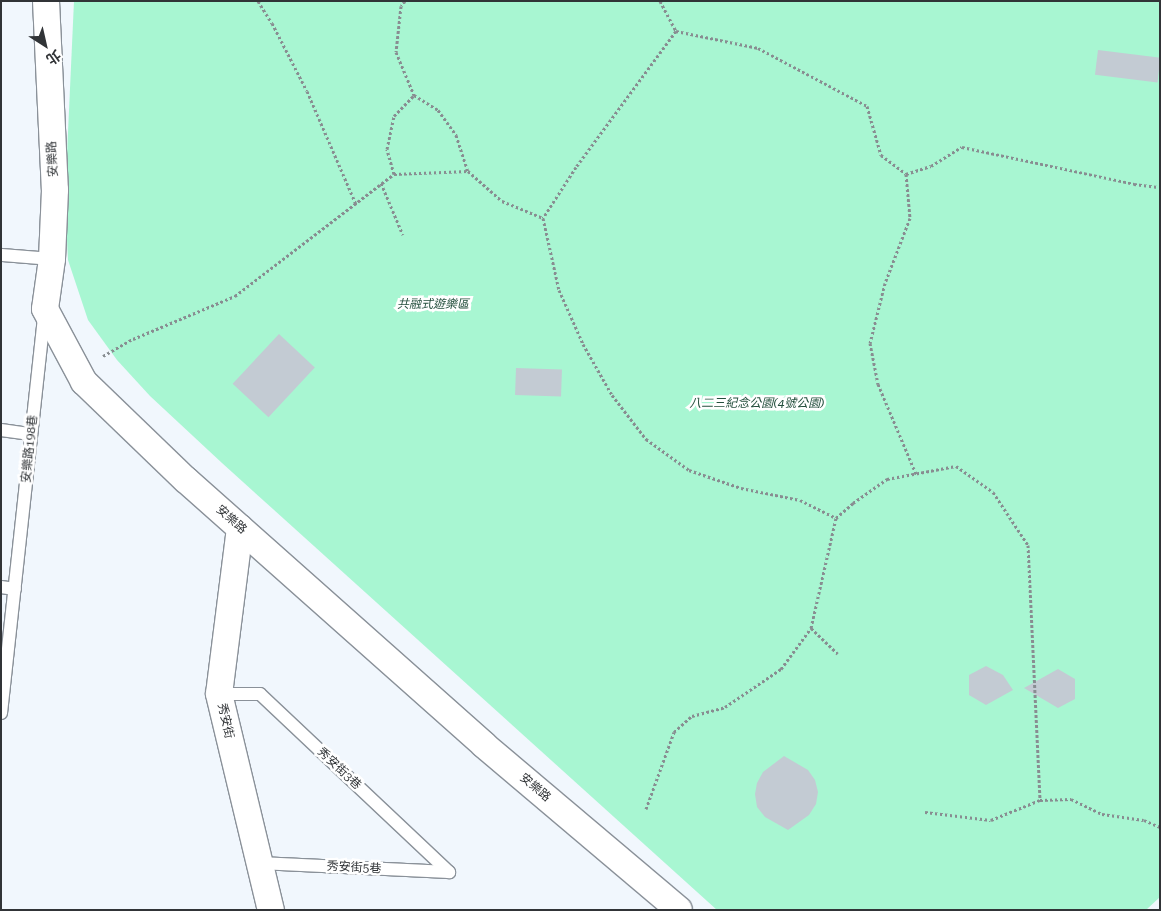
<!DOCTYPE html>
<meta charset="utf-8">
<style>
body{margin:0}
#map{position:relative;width:1161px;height:911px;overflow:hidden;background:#f1f7fd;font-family:"Roboto Serif","Noto Sans TC",serif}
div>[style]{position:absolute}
.green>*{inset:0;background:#a8f6d2}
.building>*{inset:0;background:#c3cbd3;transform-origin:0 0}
.path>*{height:3px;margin-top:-1.5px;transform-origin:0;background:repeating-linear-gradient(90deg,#888d91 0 2.5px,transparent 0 5px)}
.roads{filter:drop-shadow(1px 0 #8a9199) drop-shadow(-1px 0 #8a9199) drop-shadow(0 1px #8a9199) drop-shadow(0 -1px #8a9199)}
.lane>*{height:12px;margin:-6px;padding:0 6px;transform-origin:6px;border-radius:6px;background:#fff}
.street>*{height:26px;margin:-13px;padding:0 13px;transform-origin:13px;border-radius:13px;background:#fff}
span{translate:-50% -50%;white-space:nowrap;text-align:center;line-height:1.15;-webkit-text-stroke:5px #fff;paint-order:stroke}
.street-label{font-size:12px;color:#313437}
.park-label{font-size:12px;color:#244f3d;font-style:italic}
.frame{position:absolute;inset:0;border:2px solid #313437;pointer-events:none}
.north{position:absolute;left:20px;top:20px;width:50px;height:50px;-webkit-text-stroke:4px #fff;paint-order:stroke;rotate:145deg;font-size:14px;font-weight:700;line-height:20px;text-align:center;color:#313437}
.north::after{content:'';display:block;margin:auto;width:18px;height:22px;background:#313437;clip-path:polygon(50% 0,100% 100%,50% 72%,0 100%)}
</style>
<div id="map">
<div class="green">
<i style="clip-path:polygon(74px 1px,1160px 1px,1160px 897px,1146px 910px,717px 910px,222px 463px,150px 396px,117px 360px,88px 320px,68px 260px,65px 198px)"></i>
</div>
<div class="building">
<i style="left:1098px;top:50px;width:63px;height:25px;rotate:7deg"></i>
<i style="left:279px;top:334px;width:49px;height:68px;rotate:43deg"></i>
<i style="left:516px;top:368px;width:46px;height:27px;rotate:2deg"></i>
<i style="clip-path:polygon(986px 666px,1003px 675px,1013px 690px,986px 705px,969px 695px,969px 675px)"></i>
<i style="clip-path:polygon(1058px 669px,1075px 679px,1075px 699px,1058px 708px,1024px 688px)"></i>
<i style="clip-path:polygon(784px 756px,808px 770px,815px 780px,818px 792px,816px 804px,809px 815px,788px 830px,765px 817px,757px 807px,755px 794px,757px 783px,763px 772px)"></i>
</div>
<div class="path">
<i style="left:258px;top:1px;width:26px;rotate:58deg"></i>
<i style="left:272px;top:23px;width:76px;rotate:62.8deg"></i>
<i style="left:307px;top:91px;width:123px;rotate:66.6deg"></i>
<i style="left:405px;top:1px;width:6px;rotate:129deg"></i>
<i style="left:401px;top:6px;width:46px;rotate:96.2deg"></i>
<i style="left:396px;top:52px;width:47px;rotate:67.3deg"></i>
<i style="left:414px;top:95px;width:28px;rotate:32deg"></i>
<i style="left:438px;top:110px;width:31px;rotate:54deg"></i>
<i style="left:456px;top:135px;width:38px;rotate:72deg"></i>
<i style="left:660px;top:1px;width:34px;rotate:62deg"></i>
<i style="left:676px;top:31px;width:84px;rotate:11.7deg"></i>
<i style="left:758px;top:48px;width:123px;rotate:28deg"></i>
<i style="left:867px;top:106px;width:51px;rotate:74.1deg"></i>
<i style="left:881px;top:155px;width:31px;rotate:37deg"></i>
<i style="left:906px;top:174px;width:26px;rotate:-18deg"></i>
<i style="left:931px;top:166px;width:36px;rotate:-32deg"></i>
<i style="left:962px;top:147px;width:176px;rotate:12.1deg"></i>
<i style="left:1134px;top:184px;width:26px;rotate:7deg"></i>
<i style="left:676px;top:31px;width:169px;rotate:126.3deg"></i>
<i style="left:576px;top:167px;width:61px;rotate:122.9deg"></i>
<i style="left:543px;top:218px;width:74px;rotate:77.5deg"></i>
<i style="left:559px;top:290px;width:59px;rotate:66deg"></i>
<i style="left:583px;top:344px;width:59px;rotate:60.4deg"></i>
<i style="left:612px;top:395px;width:56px;rotate:52.3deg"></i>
<i style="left:646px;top:439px;width:53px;rotate:35.8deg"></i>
<i style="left:689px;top:470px;width:55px;rotate:19.1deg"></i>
<i style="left:741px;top:488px;width:60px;rotate:11.5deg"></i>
<i style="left:800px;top:500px;width:40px;rotate:26.6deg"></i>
<i style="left:836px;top:518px;width:23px;rotate:-41deg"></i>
<i style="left:853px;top:503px;width:42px;rotate:-35.2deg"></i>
<i style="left:887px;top:479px;width:70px;rotate:-10.7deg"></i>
<i style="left:956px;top:466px;width:45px;rotate:35.1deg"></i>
<i style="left:993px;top:492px;width:64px;rotate:56.6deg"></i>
<i style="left:1028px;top:545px;width:255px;rotate:87.3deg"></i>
<i style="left:1040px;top:800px;width:31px;rotate:-2deg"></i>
<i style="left:1071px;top:799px;width:34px;rotate:26deg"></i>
<i style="left:1102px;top:814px;width:42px;rotate:8.1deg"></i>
<i style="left:1144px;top:820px;width:17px;rotate:24deg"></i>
<i style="left:394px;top:174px;width:26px;rotate:-106deg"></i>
<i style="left:387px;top:149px;width:34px;rotate:-78deg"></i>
<i style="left:394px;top:116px;width:29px;rotate:-46deg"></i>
<i style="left:906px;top:174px;width:44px;rotate:84.8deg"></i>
<i style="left:910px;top:218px;width:70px;rotate:111deg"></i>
<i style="left:885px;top:283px;width:62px;rotate:104deg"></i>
<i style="left:870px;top:343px;width:42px;rotate:79deg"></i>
<i style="left:878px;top:384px;width:98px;rotate:67.1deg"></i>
<i style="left:381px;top:183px;width:56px;rotate:67.1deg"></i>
<i style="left:103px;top:356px;width:34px;rotate:-30deg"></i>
<i style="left:133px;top:339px;width:111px;rotate:-22.9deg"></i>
<i style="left:235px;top:296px;width:200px;rotate:-37.5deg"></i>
<i style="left:394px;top:174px;width:74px;rotate:-2.3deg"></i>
<i style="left:468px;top:171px;width:45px;rotate:41.4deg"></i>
<i style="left:502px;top:201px;width:44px;rotate:22.5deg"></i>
<i style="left:811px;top:628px;width:37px;rotate:44deg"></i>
<i style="left:646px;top:809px;width:82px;rotate:-70deg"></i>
<i style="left:674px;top:732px;width:24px;rotate:-42deg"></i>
<i style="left:692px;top:716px;width:34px;rotate:-15deg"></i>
<i style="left:725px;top:707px;width:68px;rotate:-34.2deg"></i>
<i style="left:781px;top:669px;width:51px;rotate:-53.8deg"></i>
<i style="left:811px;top:628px;width:113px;rotate:-77.2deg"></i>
<i style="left:925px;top:812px;width:66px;rotate:6.9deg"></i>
<i style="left:991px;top:820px;width:53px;rotate:-22.2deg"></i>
</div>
<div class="roads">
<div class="lane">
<i style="left:1px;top:255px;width:51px;rotate:4.5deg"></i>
<i style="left:1px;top:430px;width:30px;rotate:8deg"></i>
<i style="left:1px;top:587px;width:14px;rotate:8deg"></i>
<i style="left:219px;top:694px;width:41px"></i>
<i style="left:260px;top:694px;width:260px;rotate:43.3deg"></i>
<i style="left:1px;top:713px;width:399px;rotate:-83.8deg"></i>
<i style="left:259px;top:863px;width:190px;rotate:2.7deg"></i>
</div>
<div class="street">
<i style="left:46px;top:1px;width:189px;rotate:87.3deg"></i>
<i style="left:55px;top:190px;width:69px;rotate:92.5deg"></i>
<i style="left:52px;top:259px;width:50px;rotate:98deg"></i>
<i style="left:45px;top:309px;width:83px;rotate:61.9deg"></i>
<i style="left:84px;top:382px;width:141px;rotate:43.9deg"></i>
<i style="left:186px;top:480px;width:399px;rotate:41.6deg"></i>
<i style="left:484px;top:745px;width:255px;rotate:40.2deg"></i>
<i style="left:240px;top:528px;width:167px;rotate:97.2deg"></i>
<i style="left:219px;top:694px;width:222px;rotate:76.5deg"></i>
</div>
</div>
<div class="street-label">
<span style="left:53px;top:159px;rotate:-93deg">安樂路</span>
<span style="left:30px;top:449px;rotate:-84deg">安樂路198巷</span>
<span style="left:231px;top:520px;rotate:42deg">安樂路</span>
<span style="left:225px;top:721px;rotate:77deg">秀安街</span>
<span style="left:339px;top:769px;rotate:43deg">秀安街3巷</span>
<span style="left:535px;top:788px;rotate:40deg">安樂路</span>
<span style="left:354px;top:868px;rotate:3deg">秀安街5巷</span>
</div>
<div class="park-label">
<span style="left:433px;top:305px">共融式遊樂區</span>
<span style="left:757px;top:404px">八二三紀念公園(4號公園)</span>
</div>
<div class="frame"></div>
<div class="north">北</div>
</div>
